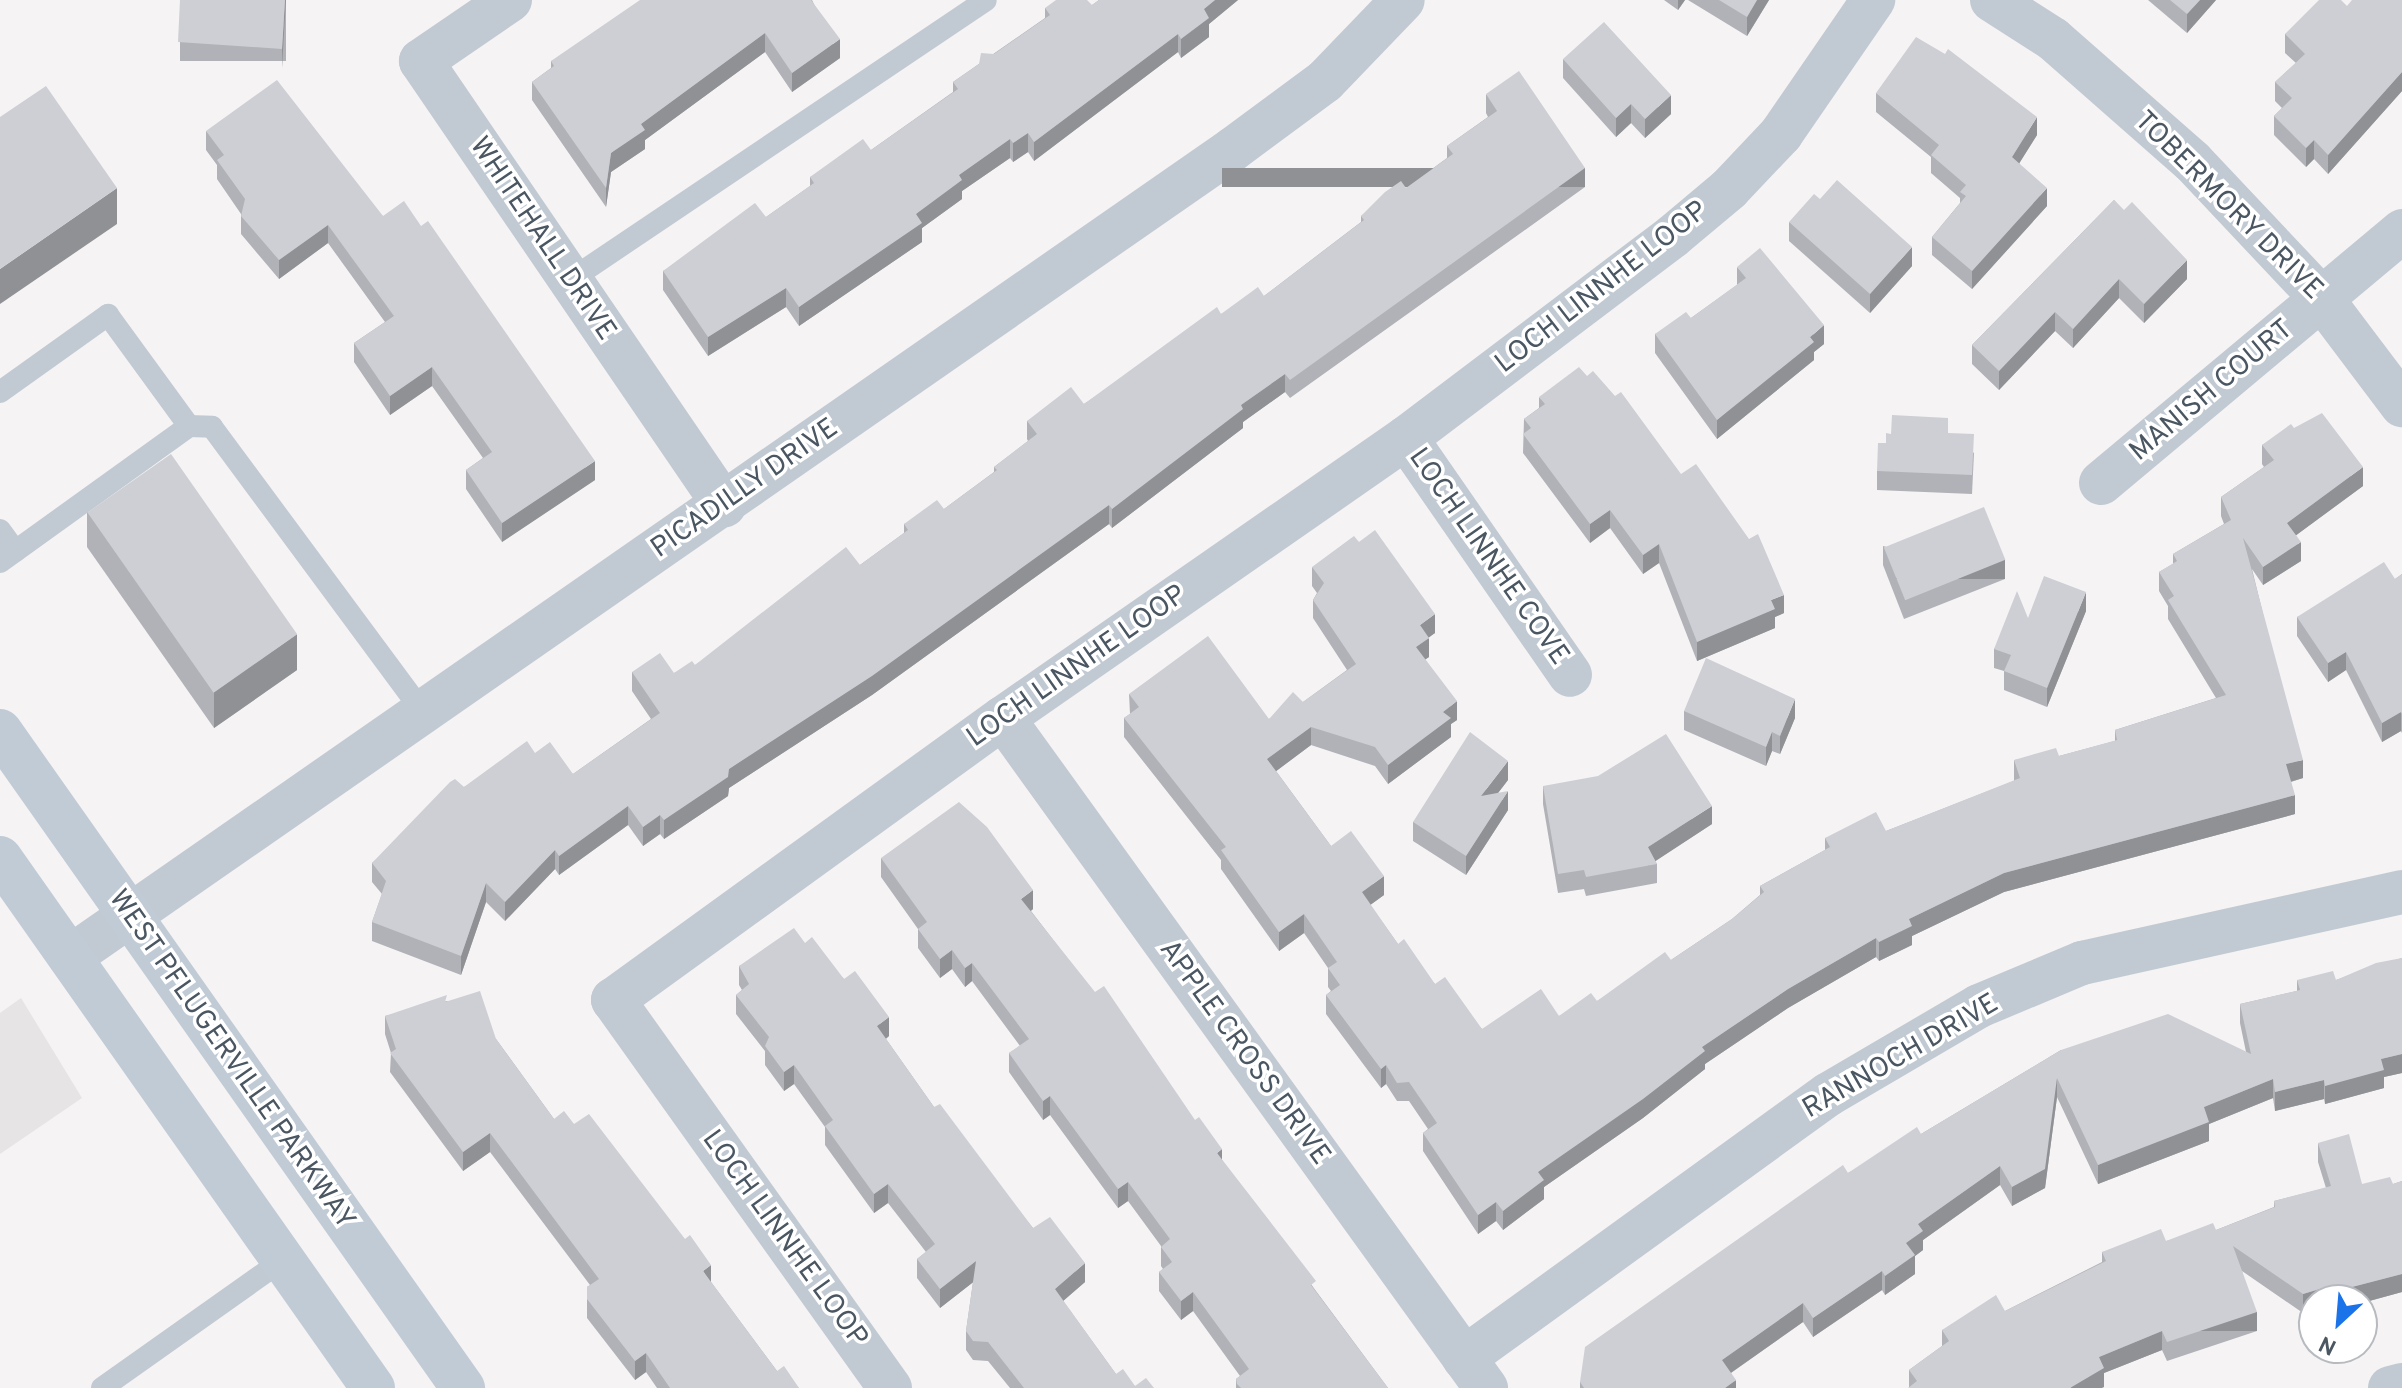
<!DOCTYPE html>
<style>
body{margin:0}
#map{position:relative;width:2402px;height:1388px;overflow:hidden;background:#f5f3f3;font-family:Overpass,sans-serif}
div>[style]{position:absolute}
.education>*{inset:0;background:#e6e4e5}
.service>*{height:22px;margin:-11px;padding:0 11px;transform-origin:11px;border-radius:11px;background:#c1cad2}
.minor>*{height:44px;margin:-22px;padding:0 22px;transform-origin:22px;border-radius:22px;background:#c1cad2}
.tertiary>*{height:44px;margin:-22px;padding:0 22px;transform-origin:22px;border-radius:22px;background:#c1cad2}
.secondary>*{height:44px;margin:-22px;padding:0 22px;transform-origin:22px;border-radius:22px;background:#c1cbd6}
.wall>*{inset:0;background:#b0b2b7;transform-origin:0 0}
.shaded-wall>*{inset:0;background:#909195;transform-origin:0 0}
.building>*{inset:0;background:#cdcfd5;transform-origin:0 0}
span{translate:-50% -50%;white-space:nowrap;text-align:center;line-height:1.15;-webkit-text-stroke:7px #fff;paint-order:stroke}
.street-label{font-size:28px;color:#4a5661}
.north{position:absolute;left:2298px;top:1284px;width:80px;height:80px;box-sizing:border-box;background:#fff;border:2px solid #b7bbc0;border-radius:50%;rotate:206deg;font-size:22px;font-weight:700;line-height:32px;text-align:center;color:#4a5661}
.north::after{content:'';display:block;margin:auto;width:28px;height:36px;background:#1a73e8;clip-path:polygon(50% 0,100% 100%,50% 72%,0 100%)}
</style>
<div id="map">
<div class="education">
<i style="clip-path:polygon(21px 998px,82px 1098px,0 1154px,0 1013px)"></i>
</div>
<div class="service">
<i style="left:570px;top:280px;width:501px;rotate:-33.94deg"></i>
<i style="left:0;top:392px;width:133px;rotate:-35.5deg"></i>
<i style="left:108px;top:315px;width:137px;rotate:53.9deg"></i>
<i style="left:0;top:530px;width:26px;rotate:54deg"></i>
<i style="left:0;top:562px;width:233px;rotate:-35.7deg"></i>
<i style="left:189px;top:426px;width:23px;rotate:2deg"></i>
<i style="left:212px;top:427px;width:355px;rotate:53.5deg"></i>
<i style="left:102px;top:1388px;width:222px;rotate:-35.3deg"></i>
</div>
<div class="minor">
<i style="left:510px;top:0;width:108px;rotate:145.6deg"></i>
<i style="left:421px;top:61px;width:538px;rotate:55.69deg"></i>
<i style="left:1992px;top:0;width:72px;rotate:32.6deg"></i>
<i style="left:2053px;top:39px;width:185px;rotate:41.3deg"></i>
<i style="left:2192px;top:161px;width:190px;rotate:46.7deg"></i>
<i style="left:2322px;top:299px;width:133px;rotate:53deg"></i>
<i style="left:1406px;top:438px;width:288px;rotate:55.3deg"></i>
<i style="left:2101px;top:483px;width:393px;rotate:-39.9deg"></i>
<i style="left:1003px;top:718px;width:826px;rotate:54.21deg"></i>
<i style="left:1464px;top:1358px;width:450px;rotate:-35.9deg"></i>
<i style="left:1829px;top:1094px;width:174px;rotate:-30.4deg"></i>
<i style="left:1979px;top:1006px;width:112px;rotate:-22.7deg"></i>
<i style="left:2082px;top:963px;width:328px;rotate:-12.5deg"></i>
<i style="left:890px;top:1388px;width:477px;rotate:-125.5deg"></i>
<i style="left:613px;top:1000px;width:481px;rotate:-35.9deg"></i>
<i style="left:1003px;top:718px;width:491px;rotate:-34.8deg"></i>
<i style="left:1406px;top:438px;width:335px;rotate:-37.1deg"></i>
<i style="left:1673px;top:236px;width:73px;rotate:-40deg"></i>
<i style="left:1729px;top:189px;width:76px;rotate:-46.6deg"></i>
<i style="left:1781px;top:134px;width:163px;rotate:-55.5deg"></i>
<i style="left:2390px;top:1388px;width:12px;rotate:-14deg"></i>
</div>
<div class="tertiary">
<i style="left:70px;top:957px;width:1416px;rotate:-34.79deg"></i>
<i style="left:1233px;top:149px;width:114px;rotate:-36.5deg"></i>
<i style="left:1325px;top:81px;width:112px;rotate:-46.1deg"></i>
</div>
<div class="secondary">
<i style="left:0;top:731px;width:804px;rotate:54.83deg"></i>
<i style="left:0;top:858px;width:648px;rotate:54.86deg"></i>
</div>
<div class="wall">
<i style="left:180px;top:0;width:106px;height:61px"></i>
<i style="clip-path:polygon(812px 0,840px 58px,792px 92px,765px 52px,645px 140px,645px 149px,611px 172px,606px 207px,532px 100px,532px 82px,551px 68px,551px 61px)"></i>
<i style="clip-path:polygon(1099px 0,1238px 0,1209px 24px,1209px 37px,1181px 58px,1178px 52px,1034px 161px,1028px 152px,1013px 162px,1010px 158px,962px 191px,962px 199px,922px 228px,922px 242px,799px 326px,786px 307px,708px 356px,663px 290px,663px 271px,766px 217px,810px 186px,810px 177px,871px 150px,953px 92px,953px 82px,1045px 18px,1045px 8px,1092px 5px)"></i>
<i style="clip-path:polygon(1664px 0,1685px 0,1678px 10px)"></i>
<i style="clip-path:polygon(1688px 0,1769px 0,1747px 36px)"></i>
<i style="clip-path:polygon(2148px 0,2216px 0,2187px 33px)"></i>
<i style="clip-path:polygon(2402px 0,2402px 91px,2328px 174px,2314px 159px,2306px 167px,2274px 135px,2274px 116px,2282px 108px,2275px 101px,2275px 82px,2296px 63px,2285px 53px,2285px 34px,2347px 6px)"></i>
<i style="clip-path:polygon(1563px 59px,1671px 114px,1645px 138px,1631px 123px,1616px 137px,1563px 78px)"></i>
<i style="clip-path:polygon(1876px 93px,2037px 135px,2019px 163px,2047px 206px,1972px 289px,1932px 255px,1932px 237px,1960px 203px,1960px 198px,1931px 173px,1931px 157px,1876px 112px)"></i>
<i style="clip-path:polygon(1486px 94px,1585px 187px,1290px 398px,1285px 392px,1243px 422px,1243px 428px,1112px 528px,1109px 524px,872px 695px,729px 788px,728px 796px,664px 839px,660px 834px,643px 846px,628px 825px,559px 875px,555px 869px,505px 921px,486px 902px,461px 975px,372px 941px,372px 922px,382px 894px,372px 882px,372px 863px,464px 787px,535px 753px,573px 774px,651px 719px,632px 691px,632px 672px,674px 673px,695px 665px,860px 565px,904px 533px,904px 524px,944px 509px,994px 472px,994px 467px,1028px 441px,1027px 439px,1027px 421px,1084px 404px,1221px 314px,1264px 296px,1361px 222px,1361px 216px,1406px 188px,1447px 158px,1447px 146px,1488px 117px,1486px 113px)"></i>
<i style="clip-path:polygon(206px 131px,383px 216px,595px 480px,502px 542px,466px 489px,466px 470px,483px 458px,432px 386px,390px 415px,354px 362px,354px 343px,385px 322px,328px 243px,279px 279px,241px 234px,241px 214px,217px 179px,217px 165px,206px 150px)"></i>
<i style="clip-path:polygon(2114px 200px,2187px 279px,2144px 323px,2119px 298px,2073px 348px,2055px 331px,1999px 390px,1972px 364px,1972px 345px)"></i>
<i style="clip-path:polygon(1789px 222px,1912px 266px,1870px 313px,1789px 241px)"></i>
<i style="clip-path:polygon(1737px 267px,1824px 344px,1814px 352px,1814px 360px,1717px 439px,1655px 353px,1655px 334px,1691px 318px,1737px 285px)"></i>
<i style="clip-path:polygon(1539px 397px,1784px 613px,1775px 617px,1775px 628px,1697px 661px,1659px 563px,1643px 574px,1610px 528px,1590px 543px,1523px 453px,1524px 419px,1539px 408px)"></i>
<i style="clip-path:polygon(2294px 428px,2363px 486px,2296px 535px,2301px 561px,2263px 585px,2252px 569px,2303px 778px,2291px 782px,2295px 814px,2004px 892px,1912px 936px,1912px 945px,1879px 961px,1876px 957px,1788px 1008px,1705px 1064px,1705px 1069px,1643px 1118px,1544px 1187px,1544px 1199px,1503px 1230px,1496px 1221px,1478px 1234px,1423px 1151px,1423px 1133px,1428px 1129px,1409px 1101px,1397px 1101px,1386px 1084px,1381px 1088px,1326px 1014px,1326px 995px,1331px 991px,1328px 987px,1328px 968px,1304px 933px,1279px 951px,1221px 869px,1221px 860px,1124px 737px,1124px 718px,1130px 714px,1129px 694px,1269px 719px,1303px 702px,1347px 670px,1313px 618px,1313px 600px,1317px 593px,1312px 586px,1312px 567px,1435px 633px,1428px 637px,1429px 657px,1425px 659px,1457px 720px,1451px 724px,1451px 737px,1388px 784px,1375px 766px,1311px 745px,1276px 771px,1331px 846px,1384px 895px,1370px 905px,1398px 944px,1435px 984px,1482px 1029px,1559px 1016px,1597px 1001px,1671px 960px,1732px 919px,1760px 895px,1760px 886px,1825px 850px,1825px 838px,1886px 831px,2014px 781px,2014px 760px,2059px 756px,2115px 741px,2115px 730px,2216px 698px,2168px 619px,2168px 606px,2159px 591px,2159px 572px,2173px 564px,2173px 554px,2224px 524px,2221px 516px,2221px 497px,2264px 467px,2262px 464px,2262px 445px)"></i>
<i style="clip-path:polygon(1948px 433px,1974px 453px,1972px 494px,1877px 490px,1877px 471px,1886px 443px)"></i>
<i style="clip-path:polygon(87px 512px,297px 670px,214px 728px,87px 547px)"></i>
<i style="clip-path:polygon(1883px 546px,2005px 579px,1904px 619px,1883px 565px)"></i>
<i style="clip-path:polygon(2402px 574px,2402px 733px,2401px 731px,2382px 742px,2346px 670px,2328px 682px,2297px 636px,2297px 617px,2395px 579px)"></i>
<i style="clip-path:polygon(2086px 611px,2047px 707px,2004px 690px,2004px 671px,1994px 668px,1994px 649px,2028px 618px)"></i>
<i style="clip-path:polygon(1684px 711px,1795px 718px,1780px 754px,1772px 751px,1766px 766px,1684px 730px)"></i>
<i style="clip-path:polygon(1508px 780px,1498px 793px,1508px 810px,1466px 875px,1413px 841px,1413px 822px)"></i>
<i style="clip-path:polygon(1543px 786px,1712px 824px,1655px 861px,1657px 864px,1657px 883px,1586px 896px,1584px 889px,1558px 893px,1543px 804px)"></i>
<i style="clip-path:polygon(881px 858px,1033px 909px,1031px 911px,1222px 1160px,1316px 1291px,1388px 1388px,1236px 1388px,1236px 1379px,1240px 1376px,1193px 1311px,1181px 1320px,1159px 1291px,1159px 1272px,1163px 1269px,1161px 1266px,1161px 1246px,1128px 1201px,1118px 1208px,1050px 1115px,1043px 1120px,1009px 1072px,1009px 1053px,1020px 1046px,972px 981px,965px 987px,952px 969px,940px 978px,918px 948px,918px 929px,881px 877px)"></i>
<i style="clip-path:polygon(805px 943px,844px 979px,889px 1036px,886px 1039px,934px 1107px,1033px 1228px,1085px 1282px,1063px 1301px,1116px 1374px,1135px 1386px,1154px 1388px,1010px 1388px,988px 1361px,973px 1360px,966px 1350px,966px 1331px,973px 1282px,940px 1308px,917px 1278px,917px 1259px,926px 1252px,888px 1203px,874px 1213px,825px 1145px,825px 1127px,794px 1084px,784px 1091px,765px 1065px,765px 1051px,736px 1014px,736px 995px,742px 990px,739px 985px,739px 966px)"></i>
<i style="clip-path:polygon(2402px 958px,2402px 1073px,2384px 1077px,2384px 1088px,2325px 1104px,2324px 1099px,2275px 1111px,2273px 1098px,2209px 1124px,2209px 1141px,2098px 1184px,2057px 1097px,2045px 1188px,2012px 1206px,2000px 1185px,1923px 1240px,1923px 1250px,1915px 1256px,1915px 1274px,1885px 1295px,1882px 1290px,1813px 1337px,1803px 1322px,1731px 1373px,1736px 1388px,1580px 1388px,1580px 1382px,1848px 1173px,1921px 1134px,2061px 1050px,2246px 1052px,2240px 1023px,2240px 1004px,2297px 991px,2297px 980px,2336px 980px)"></i>
<i style="clip-path:polygon(447px 1001px,496px 1039px,554px 1119px,574px 1124px,711px 1282px,777px 1371px,799px 1388px,657px 1388px,646px 1372px,635px 1380px,587px 1318px,587px 1287px,590px 1285px,490px 1152px,463px 1171px,390px 1072px,391px 1053px,385px 1034px,385px 1016px)"></i>
<i style="clip-path:polygon(2318px 1143px,2362px 1184px,2393px 1184px,2402px 1181px,2402px 1292px,2362px 1303px,2362px 1300px,2314px 1300px,2314px 1310px,2303px 1313px,2242px 1271px,2257px 1331px,2167px 1361px,2162px 1350px,2104px 1373px,2104px 1387px,1909px 1387px,1909px 1370px,1942px 1346px,1942px 1330px,2005px 1311px,2102px 1262px,2102px 1252px,2166px 1241px,2216px 1230px,2274px 1207px,2274px 1201px,2326px 1188px,2318px 1162px)"></i>
</div>
<div class="shaded-wall">
<i style="clip-path:polygon(285px 0,286px 0,282px 68px,282px 49px)"></i>
<i style="clip-path:polygon(1215px 0,1238px 0,1209px 24px,1209px 37px,1181px 58px,1181px 39px,1204px 9px)"></i>
<i style="clip-path:polygon(1678px 0,1685px 0,1678px 10px)"></i>
<i style="clip-path:polygon(1757px 0,1769px 0,1747px 36px,1747px 17px)"></i>
<i style="clip-path:polygon(2200px 0,2216px 0,2187px 33px,2187px 14px)"></i>
<i style="clip-path:polygon(765px 33px,765px 52px,645px 140px,645px 149px,611px 172px,606px 207px,606px 188px,611px 153px,641px 124px)"></i>
<i style="clip-path:polygon(1178px 34px,1178px 52px,1034px 161px,1034px 142px)"></i>
<i style="clip-path:polygon(840px 39px,840px 58px,792px 92px,792px 73px)"></i>
<i style="clip-path:polygon(2402px 72px,2402px 91px,2328px 174px,2328px 155px)"></i>
<i style="clip-path:polygon(1671px 95px,1671px 114px,1645px 138px,1645px 119px)"></i>
<i style="clip-path:polygon(1631px 104px,1631px 123px,1616px 137px,1616px 118px)"></i>
<i style="clip-path:polygon(2037px 117px,2037px 135px,2012px 175px,2012px 157px)"></i>
<i style="clip-path:polygon(1028px 133px,1028px 152px,1013px 162px,1013px 143px)"></i>
<i style="clip-path:polygon(1010px 139px,1010px 158px,962px 191px,962px 199px,922px 228px,922px 242px,799px 326px,799px 307px,916px 214px,959px 175px)"></i>
<i style="clip-path:polygon(2314px 140px,2314px 159px,2306px 167px,2306px 148px)"></i>
<i style="left:1585px;top:168px;width:19px;height:363px;rotate:90deg"></i>
<i style="clip-path:polygon(117px 188px,117px 224px,0 304px,0 269px)"></i>
<i style="clip-path:polygon(2047px 188px,2047px 206px,1972px 289px,1972px 271px)"></i>
<i style="clip-path:polygon(328px 225px,328px 243px,279px 279px,279px 260px)"></i>
<i style="clip-path:polygon(1912px 247px,1912px 266px,1870px 313px,1870px 294px)"></i>
<i style="clip-path:polygon(2187px 260px,2187px 279px,2144px 323px,2144px 304px)"></i>
<i style="clip-path:polygon(2119px 279px,2119px 298px,2073px 348px,2073px 329px)"></i>
<i style="clip-path:polygon(786px 288px,786px 307px,708px 356px,708px 337px)"></i>
<i style="clip-path:polygon(2055px 312px,2055px 331px,1999px 390px,1999px 371px)"></i>
<i style="clip-path:polygon(1824px 325px,1824px 344px,1814px 352px,1814px 360px,1717px 439px,1717px 420px)"></i>
<i style="clip-path:polygon(432px 367px,432px 386px,390px 415px,390px 396px)"></i>
<i style="clip-path:polygon(1285px 374px,1285px 392px,1243px 422px,1243px 428px,1112px 528px,1112px 509px,1241px 405px)"></i>
<i style="clip-path:polygon(595px 461px,595px 480px,502px 542px,502px 523px)"></i>
<i style="clip-path:polygon(2363px 467px,2363px 486px,2287px 542px,2287px 523px)"></i>
<i style="clip-path:polygon(1109px 505px,1109px 524px,872px 695px,729px 788px,728px 796px,664px 839px,664px 820px,729px 769px)"></i>
<i style="clip-path:polygon(1610px 510px,1610px 528px,1590px 543px,1590px 524px)"></i>
<i style="clip-path:polygon(2301px 542px,2301px 561px,2263px 585px,2263px 567px)"></i>
<i style="clip-path:polygon(1659px 544px,1659px 563px,1643px 574px,1643px 555px)"></i>
<i style="left:2005px;top:560px;width:19px;height:109px;rotate:90deg"></i>
<i style="clip-path:polygon(2086px 592px,2086px 611px,2047px 707px,2047px 688px)"></i>
<i style="clip-path:polygon(1784px 595px,1784px 613px,1775px 617px,1775px 628px,1697px 661px,1697px 642px,1771px 600px)"></i>
<i style="clip-path:polygon(1435px 614px,1435px 633px,1420px 644px,1420px 625px)"></i>
<i style="clip-path:polygon(297px 634px,297px 670px,214px 728px,214px 692px)"></i>
<i style="clip-path:polygon(1429px 638px,1429px 657px,1416px 666px,1416px 647px)"></i>
<i style="clip-path:polygon(2346px 652px,2346px 670px,2328px 682px,2328px 663px)"></i>
<i style="clip-path:polygon(1795px 699px,1795px 718px,1780px 754px,1780px 736px)"></i>
<i style="clip-path:polygon(1457px 701px,1457px 720px,1451px 724px,1451px 737px,1388px 784px,1388px 765px,1443px 712px)"></i>
<i style="clip-path:polygon(2401px 712px,2401px 731px,2382px 742px,2382px 723px)"></i>
<i style="clip-path:polygon(1311px 727px,1311px 745px,1267px 778px,1267px 759px)"></i>
<i style="clip-path:polygon(1772px 732px,1772px 751px,1766px 766px,1766px 747px)"></i>
<i style="clip-path:polygon(2303px 760px,2303px 778px,2286px 783px,2286px 764px)"></i>
<i style="clip-path:polygon(1508px 761px,1508px 780px,1481px 815px,1481px 796px)"></i>
<i style="clip-path:polygon(1508px 791px,1508px 810px,1466px 875px,1466px 856px)"></i>
<i style="clip-path:polygon(2295px 795px,2295px 814px,2004px 892px,1912px 936px,1912px 945px,1879px 961px,1879px 942px,1909px 919px,2004px 873px)"></i>
<i style="clip-path:polygon(628px 806px,628px 825px,559px 875px,559px 856px)"></i>
<i style="clip-path:polygon(1712px 806px,1712px 824px,1648px 866px,1648px 847px)"></i>
<i style="clip-path:polygon(660px 815px,660px 834px,643px 846px,643px 827px)"></i>
<i style="clip-path:polygon(555px 850px,555px 869px,505px 921px,505px 902px)"></i>
<i style="clip-path:polygon(1384px 876px,1384px 895px,1362px 911px,1362px 892px)"></i>
<i style="clip-path:polygon(486px 883px,486px 902px,461px 975px,461px 956px)"></i>
<i style="clip-path:polygon(1033px 890px,1033px 909px,1021px 918px,1021px 899px)"></i>
<i style="clip-path:polygon(1304px 914px,1304px 933px,1279px 951px,1279px 932px)"></i>
<i style="clip-path:polygon(1876px 938px,1876px 957px,1788px 1008px,1705px 1064px,1705px 1069px,1643px 1118px,1544px 1187px,1544px 1199px,1503px 1230px,1503px 1211px,1538px 1172px,1702px 1047px,1788px 989px)"></i>
<i style="clip-path:polygon(952px 950px,952px 969px,940px 978px,940px 959px)"></i>
<i style="clip-path:polygon(972px 963px,972px 981px,965px 987px,965px 968px)"></i>
<i style="clip-path:polygon(889px 1017px,889px 1036px,877px 1045px,877px 1026px)"></i>
<i style="clip-path:polygon(2402px 1054px,2402px 1073px,2384px 1077px,2384px 1088px,2325px 1104px,2325px 1086px,2381px 1059px)"></i>
<i style="clip-path:polygon(794px 1065px,794px 1084px,784px 1091px,784px 1072px)"></i>
<i style="clip-path:polygon(1386px 1065px,1386px 1084px,1381px 1088px,1381px 1069px)"></i>
<i style="clip-path:polygon(2057px 1078px,2057px 1097px,2045px 1188px,2012px 1206px,2012px 1187px)"></i>
<i style="clip-path:polygon(2273px 1079px,2273px 1098px,2209px 1124px,2209px 1141px,2098px 1184px,2098px 1165px,2204px 1107px)"></i>
<i style="clip-path:polygon(2324px 1080px,2324px 1099px,2275px 1111px,2275px 1092px)"></i>
<i style="clip-path:polygon(1050px 1096px,1050px 1115px,1043px 1120px,1043px 1101px)"></i>
<i style="clip-path:polygon(490px 1133px,490px 1152px,463px 1171px,463px 1152px)"></i>
<i style="clip-path:polygon(1222px 1149px,1222px 1168px,1217px 1153px)"></i>
<i style="clip-path:polygon(2000px 1166px,2000px 1185px,1923px 1240px,1923px 1250px,1915px 1256px,1915px 1274px,1885px 1295px,1885px 1276px,1918px 1224px)"></i>
<i style="clip-path:polygon(1128px 1182px,1128px 1201px,1118px 1208px,1118px 1189px)"></i>
<i style="clip-path:polygon(888px 1184px,888px 1203px,874px 1213px,874px 1194px)"></i>
<i style="clip-path:polygon(1496px 1202px,1496px 1221px,1478px 1234px,1478px 1215px)"></i>
<i style="clip-path:polygon(976px 1261px,976px 1280px,940px 1308px,940px 1289px)"></i>
<i style="clip-path:polygon(1085px 1263px,1085px 1282px,1055px 1308px,1055px 1289px)"></i>
<i style="clip-path:polygon(711px 1265px,711px 1284px,703px 1271px)"></i>
<i style="clip-path:polygon(1882px 1271px,1882px 1290px,1813px 1337px,1813px 1318px)"></i>
<i style="clip-path:polygon(2402px 1274px,2402px 1292px,2362px 1303px,2362px 1300px,2325px 1300px,2325px 1294px)"></i>
<i style="clip-path:polygon(2323px 1288px,2323px 1300px,2314px 1300px,2314px 1310px,2303px 1313px,2303px 1294px)"></i>
<i style="clip-path:polygon(1193px 1292px,1193px 1311px,1181px 1320px,1181px 1301px)"></i>
<i style="clip-path:polygon(1803px 1303px,1803px 1322px,1722px 1379px,1722px 1360px)"></i>
<i style="left:2257px;top:1312px;width:19px;height:95px;rotate:90deg"></i>
<i style="clip-path:polygon(2162px 1331px,2162px 1350px,2104px 1373px,2104px 1387px,2102px 1388px,2070px 1388px,2099px 1357px)"></i>
<i style="clip-path:polygon(646px 1353px,646px 1372px,635px 1380px,635px 1361px)"></i>
<i style="clip-path:polygon(1736px 1380px,1736px 1388px,1725px 1388px)"></i>
</div>
<div class="building">
<i style="clip-path:polygon(180px 0,285px 0,282px 49px,178px 42px)"></i>
<i style="clip-path:polygon(640px 0,811px 0,840px 39px,792px 73px,765px 33px,641px 124px,645px 130px,611px 153px,606px 188px,532px 82px,554px 66px,551px 61px)"></i>
<i style="clip-path:polygon(1056px 0,1087px 0,1092px 5px,1099px 0,1215px 0,1204px 9px,1209px 18px,1181px 39px,1178px 34px,1034px 142px,1028px 133px,1013px 143px,1010px 139px,959px 175px,962px 180px,916px 214px,922px 223px,799px 307px,786px 288px,708px 337px,663px 271px,755px 203px,766px 217px,814px 183px,810px 177px,863px 139px,871px 150px,958px 89px,953px 82px,979px 64px,981px 53px,994px 54px,1050px 15px,1045px 8px)"></i>
<i style="clip-path:polygon(1719px 0,1757px 0,1747px 17px)"></i>
<i style="clip-path:polygon(2170px 0,2200px 0,2187px 14px)"></i>
<i style="clip-path:polygon(2319px 0,2341px 0,2347px 6px,2352px 0,2402px 0,2402px 72px,2328px 155px,2314px 140px,2306px 148px,2274px 116px,2292px 98px,2275px 82px,2305px 54px,2285px 34px)"></i>
<i style="clip-path:polygon(1604px 22px,1671px 95px,1645px 119px,1631px 104px,1616px 118px,1563px 59px)"></i>
<i style="clip-path:polygon(1916px 37px,1945px 54px,1948px 49px,2037px 117px,2012px 157px,2047px 188px,1972px 271px,1932px 237px,1966px 196px,1960px 192px,1966px 185px,1931px 155px,1939px 145px,1876px 93px)"></i>
<i style="clip-path:polygon(1519px 71px,1585px 168px,1290px 380px,1285px 374px,1241px 405px,1243px 409px,1112px 509px,1109px 505px,872px 676px,729px 769px,728px 777px,664px 820px,660px 815px,643px 827px,628px 806px,559px 856px,555px 850px,505px 902px,486px 883px,461px 956px,372px 922px,386px 881px,372px 863px,450px 782px,455px 779px,464px 787px,527px 741px,535px 753px,550px 742px,573px 774px,660px 713px,632px 672px,660px 653px,674px 673px,692px 661px,695px 665px,846px 547px,860px 565px,908px 530px,904px 524px,937px 500px,944px 509px,997px 470px,994px 467px,1037px 434px,1027px 421px,1071px 387px,1084px 404px,1217px 307px,1221px 314px,1258px 287px,1264px 296px,1364px 220px,1361px 216px,1385px 192px,1401px 181px,1406px 188px,1453px 154px,1447px 146px,1497px 111px,1486px 94px)"></i>
<i style="clip-path:polygon(277px 80px,383px 216px,404px 201px,421px 226px,428px 221px,595px 461px,502px 523px,466px 470px,492px 452px,432px 367px,390px 396px,354px 343px,394px 316px,328px 225px,279px 260px,241px 216px,245px 199px,217px 160px,224px 155px,206px 131px)"></i>
<i style="clip-path:polygon(46px 86px,117px 188px,0 269px,0 117px)"></i>
<i style="clip-path:polygon(1837px 180px,1912px 247px,1870px 294px,1789px 222px,1814px 194px,1820px 199px)"></i>
<i style="clip-path:polygon(2114px 200px,2124px 210px,2132px 202px,2187px 260px,2144px 304px,2119px 279px,2073px 329px,2055px 312px,1999px 371px,1972px 345px)"></i>
<i style="clip-path:polygon(1760px 248px,1824px 325px,1810px 337px,1814px 342px,1717px 420px,1655px 334px,1686px 312px,1691px 318px,1746px 278px,1737px 267px)"></i>
<i style="clip-path:polygon(1579px 367px,1587px 376px,1593px 371px,1615px 396px,1621px 392px,1681px 474px,1696px 464px,1749px 539px,1758px 534px,1784px 595px,1771px 600px,1775px 609px,1697px 642px,1659px 544px,1643px 555px,1610px 510px,1590px 524px,1523px 434px,1531px 428px,1524px 419px,1545px 404px,1539px 397px)"></i>
<i style="clip-path:polygon(2322px 413px,2363px 467px,2287px 523px,2301px 542px,2263px 567px,2243px 538px,2303px 760px,2286px 764px,2295px 795px,2004px 873px,1909px 919px,1912px 926px,1879px 942px,1876px 938px,1788px 989px,1702px 1047px,1705px 1051px,1643px 1099px,1538px 1172px,1544px 1180px,1503px 1211px,1496px 1202px,1478px 1215px,1423px 1133px,1437px 1123px,1409px 1082px,1397px 1083px,1386px 1065px,1381px 1069px,1326px 995px,1340px 985px,1328px 968px,1337px 962px,1304px 914px,1279px 932px,1221px 850px,1226px 847px,1124px 718px,1139px 707px,1129px 694px,1208px 636px,1269px 719px,1293px 692px,1303px 702px,1356px 664px,1313px 600px,1324px 583px,1312px 567px,1354px 536px,1359px 542px,1375px 530px,1435px 614px,1420px 625px,1429px 638px,1416px 647px,1457px 701px,1443px 712px,1451px 718px,1388px 765px,1375px 747px,1311px 727px,1267px 759px,1331px 846px,1351px 831px,1384px 876px,1362px 892px,1398px 944px,1404px 939px,1435px 984px,1445px 977px,1482px 1029px,1541px 989px,1559px 1016px,1591px 993px,1597px 1001px,1665px 952px,1671px 960px,1732px 919px,1764px 892px,1760px 886px,1830px 847px,1825px 838px,1876px 812px,1886px 831px,2020px 778px,2014px 760px,2056px 748px,2059px 756px,2117px 740px,2115px 730px,2226px 695px,2168px 600px,2174px 596px,2159px 572px,2177px 561px,2173px 554px,2231px 520px,2221px 497px,2274px 460px,2262px 445px,2291px 424px,2294px 428px)"></i>
<i style="clip-path:polygon(1892px 415px,1948px 418px,1948px 433px,1974px 434px,1972px 475px,1877px 471px,1878px 443px,1886px 443px,1886px 433px,1891px 434px)"></i>
<i style="left:171px;top:454px;width:220px;height:102px;rotate:55deg"></i>
<i style="left:1984px;top:507px;width:57px;height:108px;rotate:68deg"></i>
<i style="clip-path:polygon(2384px 562px,2395px 579px,2402px 574px,2402px 714px,2401px 712px,2382px 723px,2346px 652px,2328px 663px,2297px 617px)"></i>
<i style="clip-path:polygon(2044px 576px,2086px 592px,2047px 688px,2004px 671px,2011px 655px,1994px 649px,2017px 591px,2028px 618px)"></i>
<i style="clip-path:polygon(1706px 658px,1795px 699px,1780px 736px,1772px 732px,1766px 747px,1684px 711px)"></i>
<i style="clip-path:polygon(1470px 732px,1508px 761px,1481px 796px,1508px 791px,1466px 856px,1413px 822px)"></i>
<i style="clip-path:polygon(1666px 734px,1712px 806px,1648px 847px,1657px 864px,1586px 877px,1584px 870px,1558px 874px,1543px 786px,1598px 776px)"></i>
<i style="clip-path:polygon(959px 802px,987px 827px,1033px 890px,1021px 899px,1095px 992px,1104px 986px,1195px 1120px,1199px 1117px,1222px 1149px,1217px 1153px,1316px 1281px,1311px 1285px,1388px 1388px,1241px 1388px,1237px 1384px,1236px 1379px,1249px 1369px,1193px 1292px,1181px 1301px,1159px 1272px,1172px 1262px,1161px 1247px,1170px 1239px,1128px 1182px,1118px 1189px,1050px 1096px,1043px 1101px,1009px 1053px,1029px 1039px,972px 963px,965px 968px,952px 950px,940px 959px,918px 929px,927px 922px,881px 858px)"></i>
<i style="clip-path:polygon(794px 928px,805px 943px,812px 937px,844px 979px,855px 971px,889px 1017px,877px 1026px,934px 1107px,940px 1104px,1033px 1228px,1050px 1217px,1085px 1263px,1055px 1289px,1116px 1374px,1123px 1369px,1135px 1386px,1146px 1378px,1154px 1388px,1024px 1388px,988px 1342px,973px 1341px,966px 1331px,976px 1261px,940px 1289px,917px 1259px,935px 1244px,888px 1184px,874px 1194px,825px 1126px,833px 1120px,794px 1065px,784px 1072px,765px 1046px,769px 1037px,736px 995px,749px 984px,739px 966px)"></i>
<i style="clip-path:polygon(2402px 958px,2402px 1054px,2381px 1059px,2384px 1070px,2325px 1086px,2324px 1080px,2275px 1092px,2273px 1079px,2204px 1107px,2209px 1122px,2098px 1165px,2057px 1078px,2045px 1169px,2012px 1187px,2000px 1166px,1918px 1224px,1923px 1231px,1906px 1243px,1915px 1255px,1885px 1276px,1882px 1271px,1813px 1318px,1803px 1303px,1722px 1360px,1736px 1380px,1725px 1388px,1584px 1388px,1580px 1382px,1585px 1347px,1843px 1165px,1848px 1173px,1917px 1127px,1921px 1134px,2061px 1050px,2168px 1014px,2251px 1054px,2240px 1004px,2300px 990px,2297px 980px,2333px 971px,2336px 980px,2376px 963px)"></i>
<i style="clip-path:polygon(480px 991px,496px 1039px,554px 1119px,564px 1111px,574px 1124px,589px 1114px,685px 1239px,690px 1235px,711px 1265px,703px 1271px,777px 1371px,784px 1366px,799px 1388px,670px 1388px,646px 1353px,635px 1361px,587px 1299px,587px 1287px,599px 1279px,490px 1133px,463px 1152px,390px 1053px,396px 1049px,385px 1016px,447px 995px,445px 1002px)"></i>
<i style="clip-path:polygon(2349px 1134px,2362px 1184px,2390px 1177px,2393px 1184px,2402px 1181px,2402px 1274px,2325px 1294px,2323px 1288px,2303px 1294px,2233px 1246px,2257px 1312px,2167px 1342px,2162px 1331px,2099px 1357px,2104px 1368px,2070px 1388px,1908px 1388px,1917px 1381px,1909px 1370px,1949px 1341px,1942px 1330px,1996px 1295px,2005px 1311px,2106px 1261px,2102px 1252px,2161px 1229px,2166px 1241px,2213px 1223px,2216px 1230px,2275px 1207px,2274px 1201px,2331px 1186px,2318px 1143px)"></i>
</div>
<div class="street-label">
<span style="left:2228px;top:206px;rotate:45deg">TOBERMORY DRIVE</span>
<span style="left:542px;top:239px;rotate:56deg">WHITEHALL DRIVE</span>
<span style="left:1602px;top:288px;rotate:-38deg">LOCH LINNHE LOOP</span>
<span style="left:2212px;top:391px;rotate:-40deg">MANISH COURT</span>
<span style="left:745px;top:489px;rotate:-35deg">PICADILLY DRIVE</span>
<span style="left:1488px;top:557px;rotate:55deg">LOCH LINNHE COVE</span>
<span style="left:1077px;top:667px;rotate:-35deg">LOCH LINNHE LOOP</span>
<span style="left:1244px;top:1053px;rotate:54deg">APPLE CROSS DRIVE</span>
<span style="left:1901px;top:1057px;rotate:-30deg">RANNOCH DRIVE</span>
<span style="left:231px;top:1060px;rotate:55deg">WEST PFLUGERVILLE PARKWAY</span>
<span style="left:784px;top:1239px;rotate:54deg">LOCH LINNHE LOOP</span>
</div>
<div class="north">N</div>
</div>
